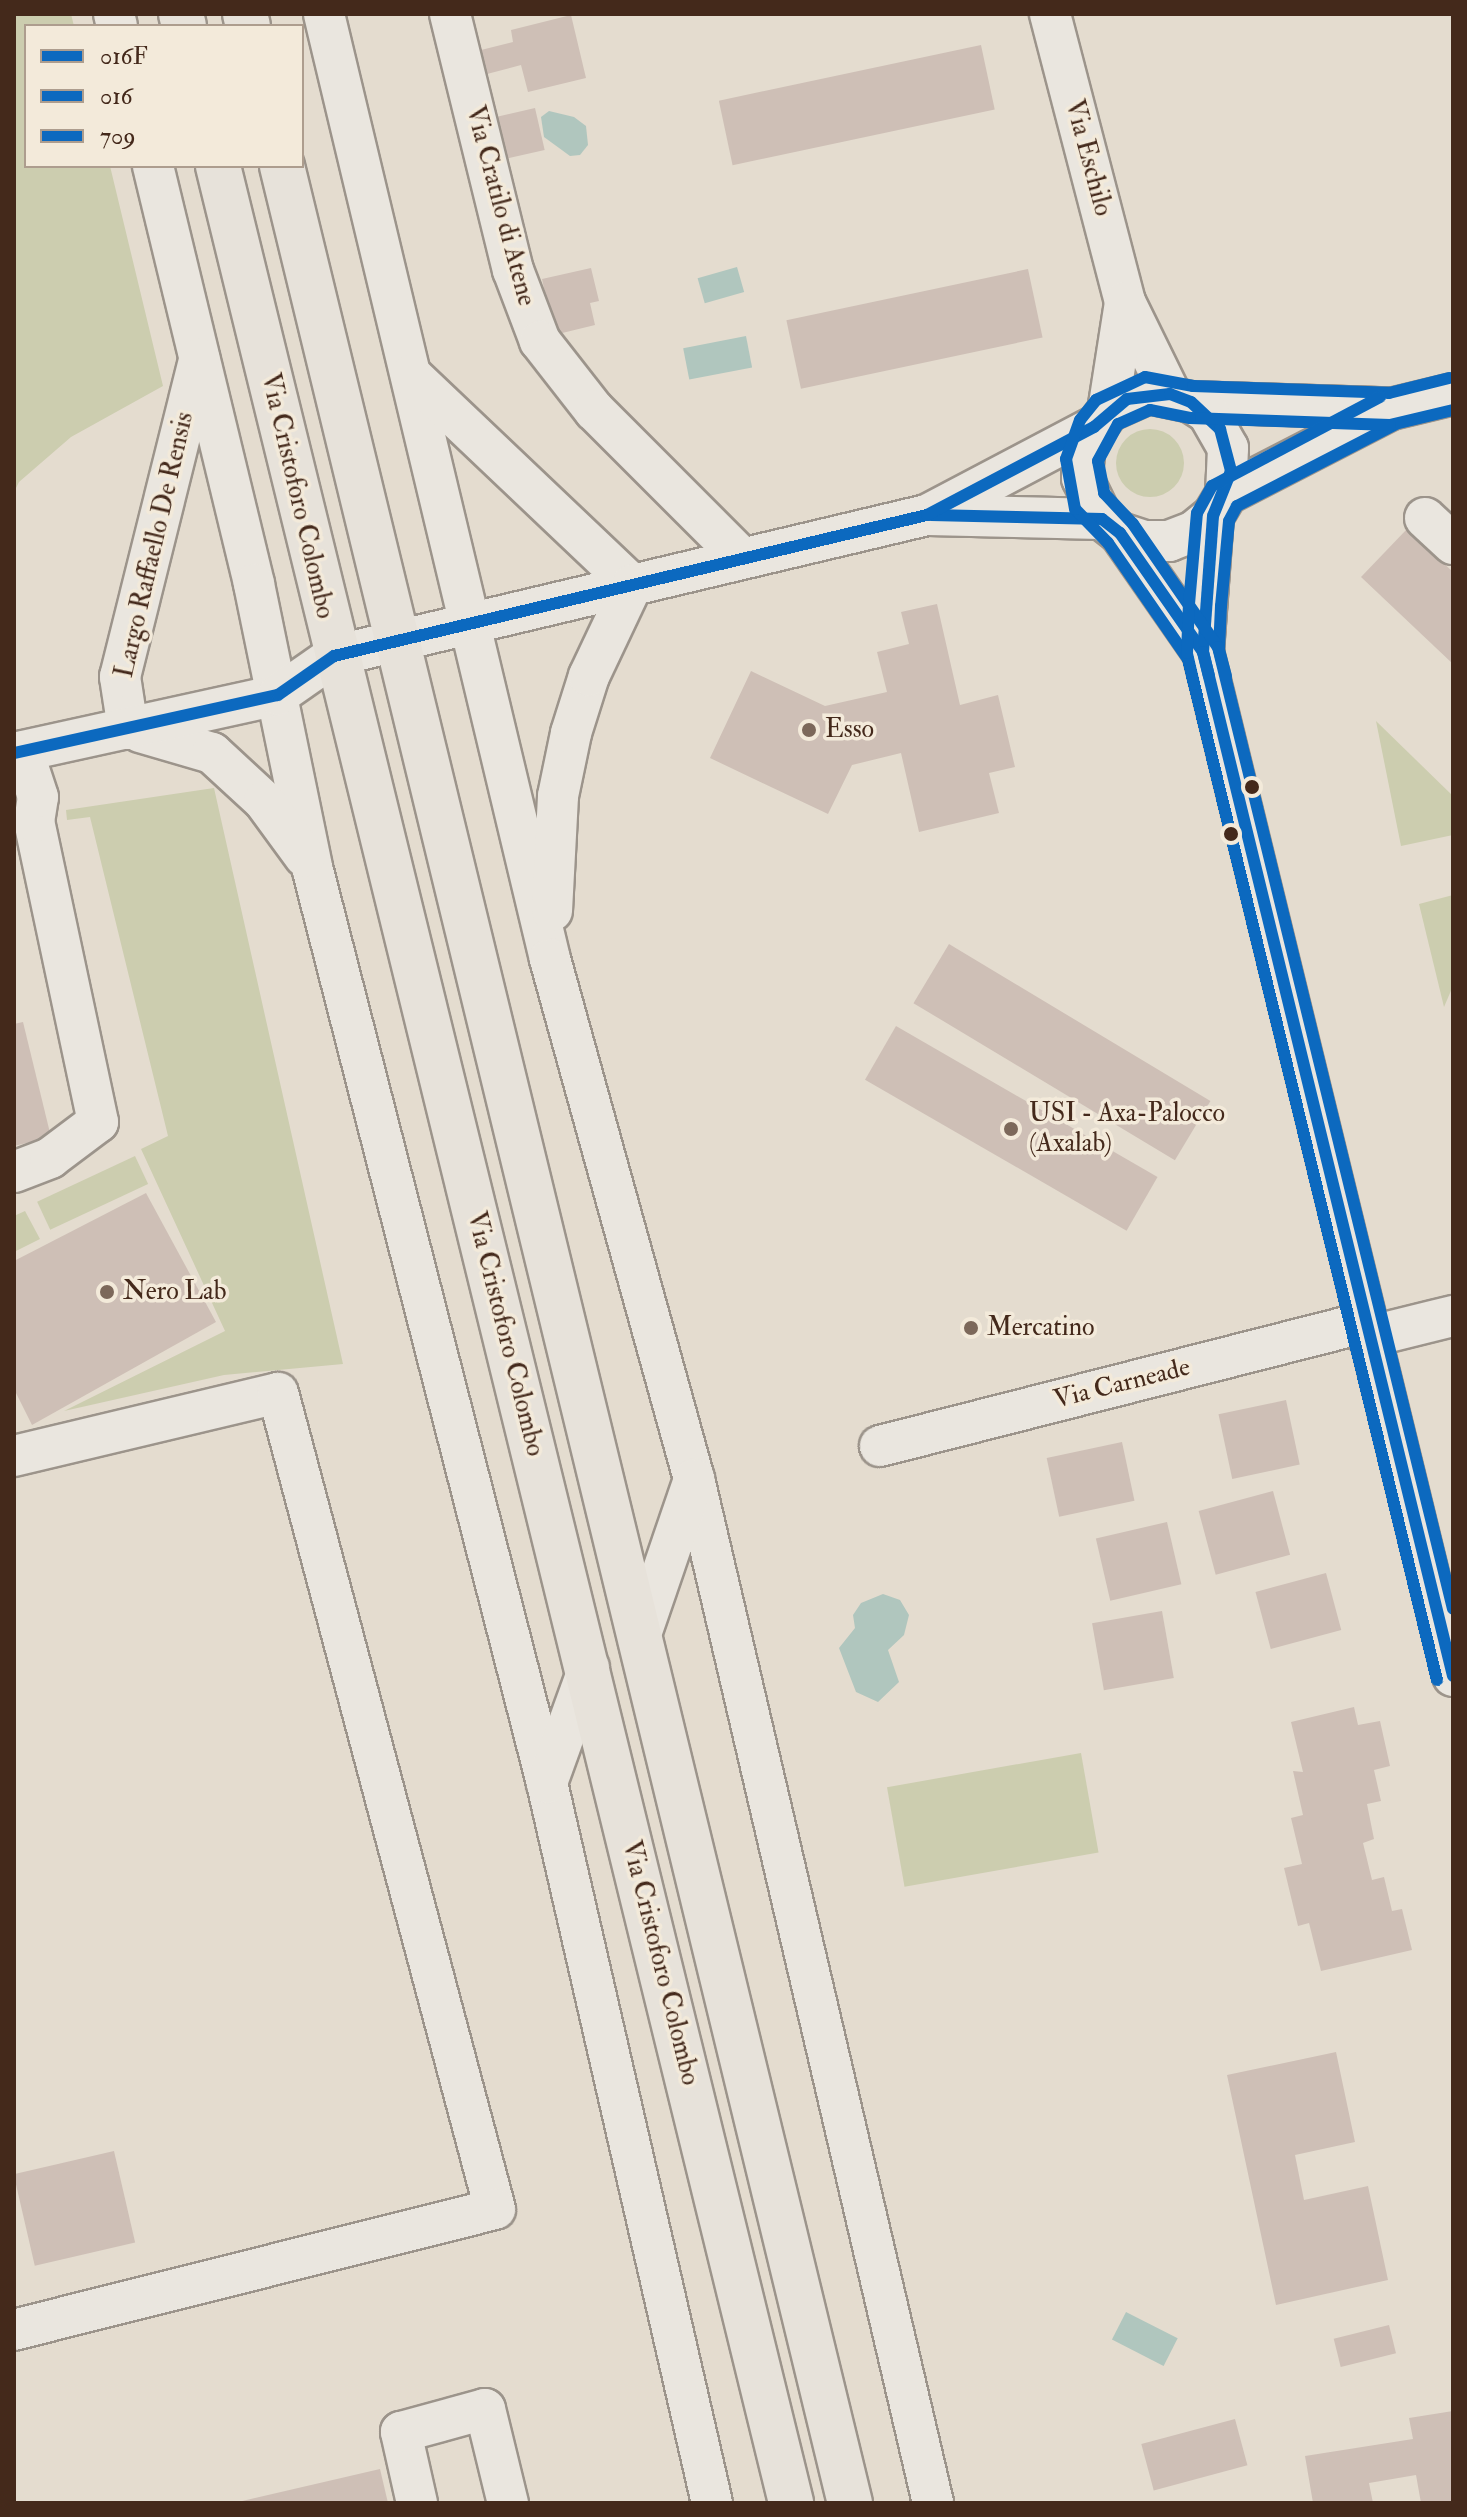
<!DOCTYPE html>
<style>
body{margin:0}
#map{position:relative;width:1467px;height:2517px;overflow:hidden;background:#e4dccf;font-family:"IM FELL Double Pica",serif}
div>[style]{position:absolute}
.green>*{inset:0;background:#cccdaf;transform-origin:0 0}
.round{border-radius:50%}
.water>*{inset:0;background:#b0c6be;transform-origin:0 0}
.building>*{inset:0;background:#cebfb6;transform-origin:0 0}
.roads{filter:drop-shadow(2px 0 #9c948b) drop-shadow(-2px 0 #9c948b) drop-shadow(0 2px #9c948b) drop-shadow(0 -2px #9c948b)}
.minor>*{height:40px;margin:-20px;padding:0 20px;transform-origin:20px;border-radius:20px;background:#eae6df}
.major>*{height:44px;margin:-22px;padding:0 22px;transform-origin:22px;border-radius:22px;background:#e7e2da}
.bus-1>*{height:12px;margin:-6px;padding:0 6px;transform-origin:6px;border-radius:6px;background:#0c69bf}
.bus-2>*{height:12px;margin:-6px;padding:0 6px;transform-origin:6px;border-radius:6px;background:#0c69bf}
.bus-3>*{height:12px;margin:-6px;padding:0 6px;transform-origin:6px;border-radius:6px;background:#0c69bf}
.dots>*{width:22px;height:22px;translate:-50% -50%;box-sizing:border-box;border:4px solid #f3eada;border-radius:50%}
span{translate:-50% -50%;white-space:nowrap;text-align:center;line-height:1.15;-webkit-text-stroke:7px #f3eada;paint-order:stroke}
.street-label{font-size:26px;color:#44291b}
.poi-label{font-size:26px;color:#44291b}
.left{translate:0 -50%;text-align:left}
.frame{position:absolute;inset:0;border:16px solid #44291b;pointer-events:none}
.legend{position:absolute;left:24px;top:24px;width:280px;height:144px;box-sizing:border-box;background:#f3eada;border:2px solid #ad9d8e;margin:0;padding:10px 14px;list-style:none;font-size:24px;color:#44291b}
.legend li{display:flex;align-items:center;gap:16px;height:40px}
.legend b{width:40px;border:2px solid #ad9d8e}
</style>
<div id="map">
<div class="green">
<i style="clip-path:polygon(14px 14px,71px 14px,74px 26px,26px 26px,26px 166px,110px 166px,163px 386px,71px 437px,19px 482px,14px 492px)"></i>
<i class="round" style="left:1116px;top:429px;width:68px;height:68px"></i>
<i style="clip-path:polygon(1376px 721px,1453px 796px,1453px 835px,1401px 846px)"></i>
<i style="clip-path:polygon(214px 788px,343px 1364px,224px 1375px,64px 1411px,225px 1331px,141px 1149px,168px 1136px,90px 817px,67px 820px,66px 810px)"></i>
<i style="clip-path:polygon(1453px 895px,1453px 986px,1444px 1007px,1419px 904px)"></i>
<i style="left:135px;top:1156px;width:31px;height:108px;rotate:65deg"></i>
<i style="clip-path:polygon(25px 1211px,40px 1239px,14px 1252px,14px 1216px)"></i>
<i style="left:1081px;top:1753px;width:101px;height:197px;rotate:80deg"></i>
</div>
<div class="water">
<i style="clip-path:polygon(549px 111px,574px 117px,586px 126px,588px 145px,580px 155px,570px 156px,544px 137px,541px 117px)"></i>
<i style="left:737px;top:267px;width:26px;height:41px;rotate:74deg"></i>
<i style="left:746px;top:336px;width:32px;height:64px;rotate:79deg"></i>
<i style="clip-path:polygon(883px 1594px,900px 1600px,909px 1615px,904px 1635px,888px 1650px,899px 1682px,878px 1702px,856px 1692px,839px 1648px,855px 1628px,853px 1615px,861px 1603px)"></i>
<i style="left:1126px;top:2312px;width:58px;height:31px;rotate:27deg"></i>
</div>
<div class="building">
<i style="clip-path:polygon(571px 15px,586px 78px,528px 92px,521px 65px,487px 74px,481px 50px,513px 42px,511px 30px)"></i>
<i style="left:981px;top:45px;width:66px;height:268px;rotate:78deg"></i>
<i style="left:535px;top:108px;width:43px;height:40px;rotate:77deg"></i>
<i style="clip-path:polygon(591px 268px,599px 301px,590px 303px,595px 325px,554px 335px,542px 279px)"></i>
<i style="left:1028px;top:269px;width:70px;height:247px;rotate:78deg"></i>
<i style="clip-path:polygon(1407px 529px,1453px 572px,1453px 664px,1361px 577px)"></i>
<i style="clip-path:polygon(937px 604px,960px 705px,998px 695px,1015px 767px,989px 773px,999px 813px,919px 832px,901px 753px,852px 765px,828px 814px,710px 758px,751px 671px,825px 706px,887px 692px,877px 652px,909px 644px,901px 612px)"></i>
<i style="left:949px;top:944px;width:305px;height:69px;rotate:31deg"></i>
<i style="clip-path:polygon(23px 1022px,51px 1137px,14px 1146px,14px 1024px)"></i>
<i style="left:896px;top:1026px;width:302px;height:62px;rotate:30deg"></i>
<i style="clip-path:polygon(146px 1193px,216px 1322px,32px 1425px,14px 1389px,14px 1261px)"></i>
<i style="left:1286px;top:1400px;width:66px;height:69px;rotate:78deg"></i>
<i style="left:1122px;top:1442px;width:60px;height:77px;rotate:78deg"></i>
<i style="left:1273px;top:1491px;width:66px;height:77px;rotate:75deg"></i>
<i style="left:1167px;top:1522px;width:64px;height:73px;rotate:77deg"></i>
<i style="left:1326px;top:1573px;width:59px;height:73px;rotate:75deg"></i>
<i style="left:1162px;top:1611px;width:68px;height:71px;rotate:80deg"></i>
<i style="clip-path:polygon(1354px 1707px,1358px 1725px,1380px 1721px,1390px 1766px,1374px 1770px,1381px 1801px,1367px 1804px,1374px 1839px,1363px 1843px,1372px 1880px,1384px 1877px,1392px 1911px,1402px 1909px,1412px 1950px,1321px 1971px,1309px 1923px,1298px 1926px,1284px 1868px,1302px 1864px,1291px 1818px,1303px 1815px,1293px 1771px,1303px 1772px,1291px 1722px)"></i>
<i style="clip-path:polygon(1336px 2052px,1355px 2142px,1295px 2155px,1304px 2200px,1368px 2186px,1388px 2280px,1276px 2305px,1227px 2075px)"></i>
<i style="left:114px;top:2151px;width:94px;height:103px;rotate:77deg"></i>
<i style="left:1389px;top:2325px;width:29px;height:57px;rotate:76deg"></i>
<i style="clip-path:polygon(1453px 2411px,1453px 2503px,1421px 2503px,1416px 2475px,1369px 2483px,1373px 2503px,1313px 2503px,1305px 2456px,1413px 2439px,1409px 2418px)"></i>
<i style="left:1235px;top:2419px;width:48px;height:97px;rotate:75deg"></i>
<i style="clip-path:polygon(380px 2469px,388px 2503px,238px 2503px,238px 2502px)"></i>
</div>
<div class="roads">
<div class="minor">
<i style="left:114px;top:14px;width:12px;rotate:76deg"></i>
<i style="left:324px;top:14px;width:972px;rotate:76.55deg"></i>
<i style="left:550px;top:959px;width:540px;rotate:74.52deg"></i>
<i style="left:694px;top:1479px;width:1052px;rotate:76.86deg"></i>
<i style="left:450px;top:14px;width:264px;rotate:76.2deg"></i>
<i style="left:513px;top:270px;width:76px;rotate:69.2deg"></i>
<i style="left:540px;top:341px;width:88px;rotate:52deg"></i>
<i style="left:594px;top:410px;width:209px;rotate:45deg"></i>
<i style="left:1050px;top:14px;width:298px;rotate:75.4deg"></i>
<i style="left:1125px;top:302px;width:102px;rotate:63.9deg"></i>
<i style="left:153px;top:166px;width:430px;rotate:76.4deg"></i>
<i style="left:254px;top:584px;width:289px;rotate:78.4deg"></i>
<i style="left:312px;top:867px;width:946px;rotate:75.61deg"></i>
<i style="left:547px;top:1783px;width:739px;rotate:77.09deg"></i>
<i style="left:411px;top:375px;width:305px;rotate:43.5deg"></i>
<i style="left:1191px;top:402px;width:196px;rotate:1.8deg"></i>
<i style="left:1108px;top:411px;width:110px;rotate:-81.1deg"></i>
<i style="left:1226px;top:494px;width:186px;rotate:-27.3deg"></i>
<i style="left:1391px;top:409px;width:64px;rotate:-13.6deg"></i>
<i style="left:931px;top:513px;width:184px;rotate:-27.8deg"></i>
<i style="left:1213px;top:516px;width:136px;rotate:94.2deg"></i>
<i style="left:1203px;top:652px;width:1054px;rotate:76.28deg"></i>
<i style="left:1425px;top:518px;width:38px;rotate:43deg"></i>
<i style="left:1120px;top:533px;width:25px;rotate:18deg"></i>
<i style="left:1144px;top:541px;width:25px"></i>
<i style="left:1169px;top:541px;width:26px;rotate:-21deg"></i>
<i style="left:1193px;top:532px;width:26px;rotate:-39deg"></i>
<i style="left:1213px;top:516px;width:26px;rotate:-59deg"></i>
<i style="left:1226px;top:494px;width:46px;rotate:-87.5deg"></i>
<i style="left:1228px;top:448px;width:40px;rotate:-119.7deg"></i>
<i style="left:1208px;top:413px;width:20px;rotate:-147deg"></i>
<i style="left:1191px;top:402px;width:44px;rotate:-168.2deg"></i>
<i style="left:1148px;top:393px;width:44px;rotate:155.8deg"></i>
<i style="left:1108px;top:411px;width:39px;rotate:126deg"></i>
<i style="left:1085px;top:443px;width:35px;rotate:95deg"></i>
<i style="left:1082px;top:478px;width:46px;rotate:64deg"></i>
<i style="left:1102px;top:519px;width:23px;rotate:38deg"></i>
<i style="left:1120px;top:533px;width:145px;rotate:55.1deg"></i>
<i style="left:128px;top:729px;width:53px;rotate:-98.7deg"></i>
<i style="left:120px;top:677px;width:328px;rotate:-76deg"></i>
<i style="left:140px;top:732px;width:75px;rotate:16.3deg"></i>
<i style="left:212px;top:753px;width:71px;rotate:42.7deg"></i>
<i style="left:264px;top:801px;width:69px;rotate:53.8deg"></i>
<i style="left:14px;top:753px;width:270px;rotate:-12.4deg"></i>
<i style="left:278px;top:695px;width:68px;rotate:-34.9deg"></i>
<i style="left:334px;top:656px;width:610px;rotate:-13.38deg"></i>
<i style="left:927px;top:515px;width:175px;rotate:1.3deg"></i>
<i style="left:552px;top:911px;width:115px;rotate:-87deg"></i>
<i style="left:558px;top:796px;width:64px;rotate:-78.3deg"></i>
<i style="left:571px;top:733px;width:60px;rotate:-72.5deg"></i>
<i style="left:589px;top:676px;width:101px;rotate:-64.7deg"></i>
<i style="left:14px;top:1172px;width:39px;rotate:-21deg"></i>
<i style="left:50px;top:1158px;width:60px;rotate:-36.9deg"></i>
<i style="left:98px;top:1122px;width:307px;rotate:-102deg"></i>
<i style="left:34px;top:822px;width:25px;rotate:-81deg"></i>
<i style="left:38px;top:797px;width:48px;rotate:-108.1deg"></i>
<i style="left:1368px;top:1337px;width:88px;rotate:-13.9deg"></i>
<i style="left:880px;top:1446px;width:499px;rotate:-14.3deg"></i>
<i style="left:14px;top:1456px;width:271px;rotate:-13.4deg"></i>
<i style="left:278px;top:1393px;width:844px;rotate:75.11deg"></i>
<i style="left:495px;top:2209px;width:496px;rotate:165.9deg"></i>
<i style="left:639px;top:1640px;width:170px;rotate:-71.1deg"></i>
<i style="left:547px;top:1783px;width:123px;rotate:-70.1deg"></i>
<i style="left:417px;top:2503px;width:73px;rotate:-102.7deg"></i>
<i style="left:401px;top:2432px;width:87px;rotate:-15.3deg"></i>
<i style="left:485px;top:2409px;width:97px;rotate:76.3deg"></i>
</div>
<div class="major">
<i style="left:181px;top:14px;width:12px;rotate:76deg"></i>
<i style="left:245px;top:14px;width:12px;rotate:76deg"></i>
<i style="left:218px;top:166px;width:2406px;rotate:76.22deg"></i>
<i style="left:282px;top:166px;width:2405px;rotate:76.34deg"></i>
</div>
</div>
<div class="bus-1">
<i style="left:931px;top:515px;width:171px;rotate:1.3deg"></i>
<i style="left:1102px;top:519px;width:23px;rotate:38deg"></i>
<i style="left:1120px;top:533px;width:145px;rotate:55.1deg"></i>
<i style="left:1203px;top:652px;width:25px;rotate:76deg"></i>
<i style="left:14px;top:753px;width:270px;rotate:-12.4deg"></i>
<i style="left:278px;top:695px;width:68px;rotate:-34.9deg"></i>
<i style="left:334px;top:656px;width:610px;rotate:-13.38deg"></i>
<i style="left:927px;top:515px;width:189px;rotate:-27.8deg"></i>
<i style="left:1094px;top:427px;width:43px;rotate:-40.3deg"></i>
<i style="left:1127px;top:399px;width:43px;rotate:-6.6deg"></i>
<i style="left:1170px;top:394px;width:22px;rotate:21deg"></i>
<i style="left:1191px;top:402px;width:40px;rotate:43deg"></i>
<i style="left:1220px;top:429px;width:43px;rotate:75.3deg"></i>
<i style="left:1231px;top:471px;width:48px;rotate:111.8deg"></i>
<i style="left:1213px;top:516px;width:136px;rotate:94.2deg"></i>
<i style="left:1203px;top:652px;width:1054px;rotate:76.28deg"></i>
</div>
<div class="bus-2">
<i style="left:1226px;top:676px;width:27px;rotate:-105deg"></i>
<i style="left:1219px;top:650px;width:44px;rotate:-87.4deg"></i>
<i style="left:1221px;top:606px;width:85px;rotate:-84.6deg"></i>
<i style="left:1229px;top:521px;width:17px;rotate:-62deg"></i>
<i style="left:1237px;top:506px;width:177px;rotate:-27.3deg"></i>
<i style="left:1437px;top:1680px;width:1051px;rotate:-103.71deg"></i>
<i style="left:1188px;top:659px;width:141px;rotate:-124.6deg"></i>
<i style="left:1108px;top:543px;width:47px;rotate:-134.1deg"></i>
<i style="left:1075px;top:509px;width:51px;rotate:-100.2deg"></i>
<i style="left:1066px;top:459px;width:41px;rotate:-70.3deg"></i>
<i style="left:1080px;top:420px;width:26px;rotate:-51deg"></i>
<i style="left:1096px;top:400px;width:54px;rotate:-25.1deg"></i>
<i style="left:1145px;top:377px;width:49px;rotate:10.6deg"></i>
<i style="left:1193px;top:386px;width:196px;rotate:2deg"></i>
<i style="left:1389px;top:393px;width:62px;rotate:-14deg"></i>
</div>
<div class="bus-3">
<i style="left:1453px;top:410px;width:65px;rotate:166.6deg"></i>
<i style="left:1390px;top:425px;width:200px;rotate:-178deg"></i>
<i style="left:1190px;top:418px;width:41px;rotate:-168.7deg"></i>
<i style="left:1150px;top:410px;width:35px;rotate:156deg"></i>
<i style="left:1118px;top:424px;width:42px;rotate:118.4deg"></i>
<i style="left:1098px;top:461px;width:33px;rotate:79deg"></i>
<i style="left:1104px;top:493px;width:42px;rotate:46.9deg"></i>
<i style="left:1133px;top:524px;width:150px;rotate:55.4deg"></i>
<i style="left:1218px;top:647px;width:990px;rotate:76.27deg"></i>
<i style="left:1194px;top:684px;width:32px;rotate:-103deg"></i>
<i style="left:1187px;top:653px;width:49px;rotate:-87.7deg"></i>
<i style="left:1189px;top:604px;width:91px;rotate:-85deg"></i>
<i style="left:1197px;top:513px;width:31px;rotate:-61deg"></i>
<i style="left:1212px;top:486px;width:190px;rotate:-27.9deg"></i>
</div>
<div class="dots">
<i style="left:809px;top:730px;background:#7c685a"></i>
<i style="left:1252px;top:787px;background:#44291b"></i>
<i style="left:1231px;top:834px;background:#44291b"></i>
<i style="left:1011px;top:1129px;background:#7c685a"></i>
<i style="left:107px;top:1292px;background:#7c685a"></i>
<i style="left:971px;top:1328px;background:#7c685a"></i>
</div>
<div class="street-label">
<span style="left:1088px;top:158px;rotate:75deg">Via Eschilo</span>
<span style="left:500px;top:206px;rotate:75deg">Via Cratilo di Atene</span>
<span style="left:297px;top:496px;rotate:77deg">Via Cristoforo Colombo</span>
<span style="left:155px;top:545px;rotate:-77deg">Largo Raffaello De Rensis</span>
<span style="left:505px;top:1334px;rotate:76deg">Via Cristoforo Colombo</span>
<span style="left:1122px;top:1384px;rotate:-14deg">Via Carneade</span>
<span style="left:660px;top:1963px;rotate:76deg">Via Cristoforo Colombo</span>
</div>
<div class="poi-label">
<span class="left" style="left:825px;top:730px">Esso</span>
<span class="left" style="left:1029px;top:1129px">USI - Axa-Palocco<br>(Axalab)</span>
<span class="left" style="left:123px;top:1292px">Nero Lab</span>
<span class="left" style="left:987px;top:1328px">Mercatino</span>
</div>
<div class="frame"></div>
<ul class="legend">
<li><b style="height:10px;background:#0c69bf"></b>016F</li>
<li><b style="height:10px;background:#0c69bf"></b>016</li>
<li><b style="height:10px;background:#0c69bf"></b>709</li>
</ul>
</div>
